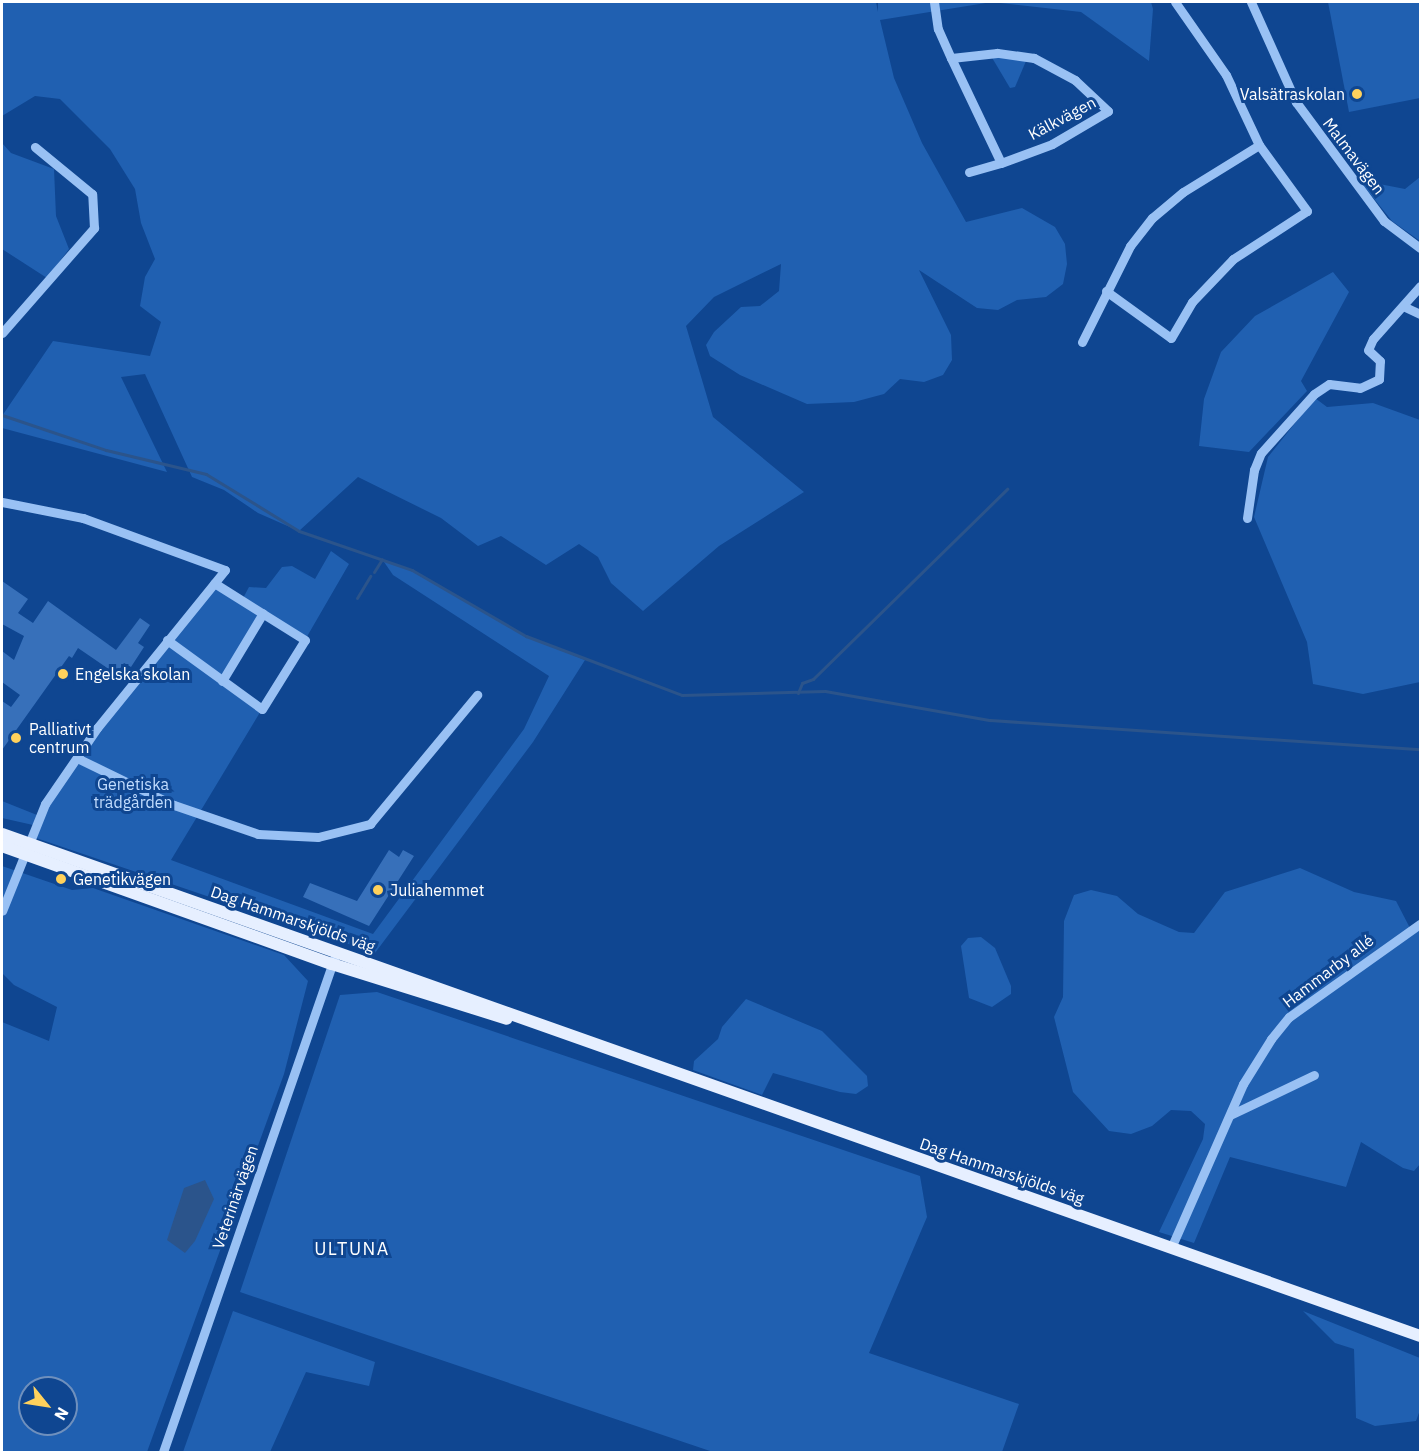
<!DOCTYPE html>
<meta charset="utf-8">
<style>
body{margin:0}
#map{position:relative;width:1422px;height:1454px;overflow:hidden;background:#0f4691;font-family:"IBM Plex Sans",sans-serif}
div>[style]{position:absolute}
.green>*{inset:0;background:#2060b1}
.water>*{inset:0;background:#2b548b}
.stream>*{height:3px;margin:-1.5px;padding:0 1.5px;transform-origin:1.5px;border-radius:1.5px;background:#2b548b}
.building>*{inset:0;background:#3770ba}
.minor>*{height:9px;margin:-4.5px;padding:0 4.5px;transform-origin:4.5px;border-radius:4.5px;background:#99c1f4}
.major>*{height:12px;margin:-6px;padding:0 6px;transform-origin:6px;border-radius:6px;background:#e6efff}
.dots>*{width:16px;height:16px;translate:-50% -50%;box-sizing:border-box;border:3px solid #0f4691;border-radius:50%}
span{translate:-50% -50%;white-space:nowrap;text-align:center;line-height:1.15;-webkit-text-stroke:6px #0f4691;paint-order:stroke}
.poi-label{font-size:16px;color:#fff}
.right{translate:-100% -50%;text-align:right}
.left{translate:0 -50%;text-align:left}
.street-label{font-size:16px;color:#fff}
.park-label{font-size:16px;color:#c1dcfe}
.neighbourhood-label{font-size:18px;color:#fff;letter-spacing:1.5px}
.frame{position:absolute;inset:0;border:3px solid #fff;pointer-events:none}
.north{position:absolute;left:18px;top:1376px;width:60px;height:60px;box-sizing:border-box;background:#0f4691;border:2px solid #6f90bd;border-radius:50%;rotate:120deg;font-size:16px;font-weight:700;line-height:24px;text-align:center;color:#fff}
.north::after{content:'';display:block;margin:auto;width:21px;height:27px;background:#ffd15c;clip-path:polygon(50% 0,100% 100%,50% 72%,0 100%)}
</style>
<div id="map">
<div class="green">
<i style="clip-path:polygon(2px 2px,876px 2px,878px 12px,878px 2px,1151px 2px,1153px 9px,1149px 61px,1081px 12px,992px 2px,880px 20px,894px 78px,922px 143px,966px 222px,1022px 208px,1055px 227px,1065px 244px,1067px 264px,1063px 284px,1046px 297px,1017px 300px,998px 310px,977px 308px,919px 270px,951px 335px,952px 360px,943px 375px,924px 382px,900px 379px,884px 394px,854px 402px,807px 404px,740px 375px,710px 356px,706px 345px,714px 332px,741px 307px,760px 306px,779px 291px,781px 264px,714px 297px,686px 326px,713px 417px,804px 492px,719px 546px,643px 611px,611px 583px,598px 557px,579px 544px,546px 565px,501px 536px,478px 546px,441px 518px,358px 477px,299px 531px,258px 513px,224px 490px,192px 477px,145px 374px,121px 377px,167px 472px,2px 428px,2px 416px,53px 341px,150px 356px,161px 322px,140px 306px,145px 277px,155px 259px,141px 223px,135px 189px,110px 149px,60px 99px,35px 96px,2px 116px)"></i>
<i style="clip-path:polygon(1328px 2px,1420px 2px,1420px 98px,1349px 112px)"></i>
<i style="clip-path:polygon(991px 56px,1026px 61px,1015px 87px,1010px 88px)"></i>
<i style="clip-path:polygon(2px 143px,11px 153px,54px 169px,56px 216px,69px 249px,47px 278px,2px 249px)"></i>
<i style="clip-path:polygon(1420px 177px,1420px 241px,1392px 221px,1359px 180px,1405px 189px)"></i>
<i style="clip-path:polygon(1333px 272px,1349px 292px,1301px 381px,1307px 391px,1249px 452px,1199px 446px,1204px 399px,1221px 352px,1255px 316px)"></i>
<i style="clip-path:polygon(1315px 398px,1327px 407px,1373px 403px,1420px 420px,1420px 682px,1363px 694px,1313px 684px,1307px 642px,1254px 517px,1268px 457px)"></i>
<i style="clip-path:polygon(331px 551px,349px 564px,305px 640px,263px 613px,223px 681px,262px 709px,171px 860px,373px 934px,524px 729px,549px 676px,393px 575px,382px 559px,412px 570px,526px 636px,585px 660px,533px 742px,375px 953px,36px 838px,33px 825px,2px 818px,2px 801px,37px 815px,97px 728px,214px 583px,242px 600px,249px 587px,266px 588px,282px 567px,292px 566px,315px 579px)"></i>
<i style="clip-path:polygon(evenodd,2px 866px,72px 890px,93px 888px,284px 955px,308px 981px,284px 1074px,147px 1452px,2px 1452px,2px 1022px,49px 1041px,57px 1007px,14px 985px,2px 973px,2px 866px,30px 1388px,66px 1388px,66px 1424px,30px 1424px,30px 1388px)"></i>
<i style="clip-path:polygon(1300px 868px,1354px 892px,1396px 901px,1411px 930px,1420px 924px,1420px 1164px,1414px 1171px,1403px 1168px,1361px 1142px,1346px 1187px,1230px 1157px,1194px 1243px,1159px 1232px,1203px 1139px,1205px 1124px,1191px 1111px,1171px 1110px,1152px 1126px,1131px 1134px,1109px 1131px,1073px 1092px,1054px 1017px,1063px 997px,1064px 921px,1074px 895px,1091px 890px,1117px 896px,1138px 914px,1179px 932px,1194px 933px,1225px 892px)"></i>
<i style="clip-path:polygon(981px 937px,995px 948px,1011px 986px,1011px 994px,992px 1007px,969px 998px,961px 946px,968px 938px)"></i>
<i style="clip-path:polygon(377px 992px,920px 1176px,927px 1217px,869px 1353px,1019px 1404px,1002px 1452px,713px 1452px,240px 1292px,340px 995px)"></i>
<i style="clip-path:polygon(746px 999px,822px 1031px,867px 1076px,868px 1086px,856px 1094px,840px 1092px,773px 1073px,762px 1095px,693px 1070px,694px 1061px,718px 1039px,722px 1027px)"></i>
<i style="clip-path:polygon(233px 1311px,375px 1362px,369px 1386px,306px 1372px,270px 1452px,183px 1452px)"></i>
<i style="clip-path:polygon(1303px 1311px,1420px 1358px,1420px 1410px,1416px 1421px,1375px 1426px,1356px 1418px,1354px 1349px,1335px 1343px)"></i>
</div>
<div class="water">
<i style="clip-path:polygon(205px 1180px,214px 1199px,195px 1241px,185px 1253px,167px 1240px,184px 1188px)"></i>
</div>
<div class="stream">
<i style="left:2px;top:415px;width:110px;rotate:18.6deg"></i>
<i style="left:106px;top:450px;width:103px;rotate:13.5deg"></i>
<i style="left:206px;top:474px;width:109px;rotate:31.5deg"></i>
<i style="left:299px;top:531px;width:120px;rotate:19deg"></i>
<i style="left:412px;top:570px;width:132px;rotate:30.1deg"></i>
<i style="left:526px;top:636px;width:167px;rotate:20.7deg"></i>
<i style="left:682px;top:695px;width:143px;rotate:-1.6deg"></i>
<i style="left:825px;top:691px;width:168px;rotate:10deg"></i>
<i style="left:990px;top:720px;width:431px;rotate:3.9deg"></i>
<i style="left:374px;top:572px;width:15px;rotate:-58deg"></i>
<i style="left:357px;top:598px;width:26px;rotate:-59deg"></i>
<i style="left:798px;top:693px;width:11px;rotate:-68deg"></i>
<i style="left:802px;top:683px;width:12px;rotate:-20deg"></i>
<i style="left:813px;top:679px;width:272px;rotate:-44.4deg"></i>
</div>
<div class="building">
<i style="clip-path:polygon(2px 581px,28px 599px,18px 613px,33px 623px,48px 601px,116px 650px,140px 618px,150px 625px,138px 643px,144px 647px,131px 667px,124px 663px,116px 674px,78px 648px,72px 658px,69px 656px,2px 750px,2px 701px,11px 707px,20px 695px,2px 682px,2px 651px,14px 660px,24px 636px,2px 624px)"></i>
<i style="clip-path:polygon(389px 850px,399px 857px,403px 850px,414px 856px,369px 926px,303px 897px,310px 883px,357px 901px)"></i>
</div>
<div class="minor">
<i style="left:934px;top:2px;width:27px;rotate:82deg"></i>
<i style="left:938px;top:29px;width:32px;rotate:66deg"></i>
<i style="left:951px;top:58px;width:116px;rotate:64.5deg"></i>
<i style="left:1001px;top:163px;width:54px;rotate:-20.4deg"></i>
<i style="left:1052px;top:144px;width:65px;rotate:-30.5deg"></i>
<i style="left:1108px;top:111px;width:45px;rotate:-136.8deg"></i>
<i style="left:1075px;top:80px;width:47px;rotate:-151.8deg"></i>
<i style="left:1034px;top:58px;width:37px;rotate:-172deg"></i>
<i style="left:997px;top:53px;width:46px;rotate:173.8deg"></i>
<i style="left:1251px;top:2px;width:110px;rotate:65.8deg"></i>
<i style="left:1296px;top:102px;width:148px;rotate:53.5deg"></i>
<i style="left:1384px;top:221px;width:45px;rotate:36.9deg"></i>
<i style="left:969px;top:172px;width:33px;rotate:-16deg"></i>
<i style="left:1106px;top:291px;width:80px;rotate:35.9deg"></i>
<i style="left:1171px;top:338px;width:42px;rotate:-59.7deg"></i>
<i style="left:1192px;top:302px;width:59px;rotate:-46.4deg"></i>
<i style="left:1233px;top:259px;width:88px;rotate:-33deg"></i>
<i style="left:1307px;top:211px;width:82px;rotate:-126deg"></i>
<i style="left:1259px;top:145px;width:77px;rotate:-115.2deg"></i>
<i style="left:1226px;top:75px;width:89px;rotate:-124.9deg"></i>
<i style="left:1405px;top:307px;width:17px;rotate:25deg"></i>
<i style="left:2px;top:333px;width:140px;rotate:-48.8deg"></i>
<i style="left:94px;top:228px;width:34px;rotate:-93deg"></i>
<i style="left:92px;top:194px;width:74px;rotate:-140.5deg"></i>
<i style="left:1082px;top:342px;width:107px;rotate:-63.4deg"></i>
<i style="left:1130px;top:246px;width:36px;rotate:-52deg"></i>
<i style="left:1152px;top:218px;width:40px;rotate:-40deg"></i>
<i style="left:1183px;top:192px;width:89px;rotate:-31.7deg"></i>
<i style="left:2px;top:502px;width:83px;rotate:11.2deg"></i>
<i style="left:83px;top:518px;width:151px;rotate:20.1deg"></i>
<i style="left:225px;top:570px;width:203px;rotate:129deg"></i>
<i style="left:97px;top:728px;width:92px;rotate:124.4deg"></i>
<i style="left:45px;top:804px;width:115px;rotate:111.9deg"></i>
<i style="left:1247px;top:518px;width:49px;rotate:-81.7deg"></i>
<i style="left:1254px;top:470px;width:18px;rotate:-68deg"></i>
<i style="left:1261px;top:453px;width:79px;rotate:-48.1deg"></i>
<i style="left:1314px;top:394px;width:18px;rotate:-34deg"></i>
<i style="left:1329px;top:384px;width:31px;rotate:7deg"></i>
<i style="left:1360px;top:388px;width:21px;rotate:-25deg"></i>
<i style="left:1379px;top:379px;width:18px;rotate:-87deg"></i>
<i style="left:1380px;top:361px;width:16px;rotate:-137deg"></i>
<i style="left:1368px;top:350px;width:12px;rotate:-66deg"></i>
<i style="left:1373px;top:339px;width:71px;rotate:-48.4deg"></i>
<i style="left:167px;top:640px;width:117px;rotate:36deg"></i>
<i style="left:262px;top:709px;width:81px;rotate:-58.1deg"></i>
<i style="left:305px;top:640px;width:107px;rotate:-147.9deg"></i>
<i style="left:222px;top:681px;width:79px;rotate:-58.9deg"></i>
<i style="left:77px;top:758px;width:108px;rotate:25.9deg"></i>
<i style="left:174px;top:805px;width:89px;rotate:19deg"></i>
<i style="left:258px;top:834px;width:60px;rotate:2.9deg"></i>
<i style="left:318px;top:837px;width:54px;rotate:-14deg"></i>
<i style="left:370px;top:824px;width:168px;rotate:-50.3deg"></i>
<i style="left:1230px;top:1115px;width:93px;rotate:-25.5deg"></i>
<i style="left:1171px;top:1248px;width:179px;rotate:-66.3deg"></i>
<i style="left:1243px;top:1084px;width:53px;rotate:-58.1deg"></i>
<i style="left:1271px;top:1039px;width:28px;rotate:-51deg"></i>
<i style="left:1289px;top:1017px;width:161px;rotate:-35.4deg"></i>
<i style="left:163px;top:1452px;width:522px;rotate:-70.87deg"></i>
</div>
<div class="major">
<i style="left:2px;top:834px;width:1504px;rotate:19.49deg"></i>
<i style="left:2px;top:846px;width:350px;rotate:19.7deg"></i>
<i style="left:332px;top:964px;width:183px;rotate:17.4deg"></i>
</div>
<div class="dots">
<i style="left:1357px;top:94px;background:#ffd15c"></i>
<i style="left:63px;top:674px;background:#ffd15c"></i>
<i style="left:16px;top:738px;background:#ffd15c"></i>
<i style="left:61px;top:879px;background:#ffd15c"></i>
<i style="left:378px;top:890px;background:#ffd15c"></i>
</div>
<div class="poi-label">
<span class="right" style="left:1345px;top:94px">Valsätraskolan</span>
<span class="left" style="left:75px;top:674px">Engelska skolan</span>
<span class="left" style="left:29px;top:738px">Palliativt<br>centrum</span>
<span class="left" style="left:73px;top:879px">Genetikvägen</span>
<span class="left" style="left:390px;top:890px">Juliahemmet</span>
</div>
<div class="street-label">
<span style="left:1062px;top:118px;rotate:-28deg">Kälkvägen</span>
<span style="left:1354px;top:156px;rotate:53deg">Malmavägen</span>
<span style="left:293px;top:919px;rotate:19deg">Dag Hammarskjölds väg</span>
<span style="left:1328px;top:971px;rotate:-37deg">Hammarby allé</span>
<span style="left:1002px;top:1171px;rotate:19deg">Dag Hammarskjölds väg</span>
<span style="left:235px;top:1197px;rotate:-71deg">Veterinärvägen</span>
</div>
<div class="park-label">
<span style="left:133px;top:793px">Genetiska<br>trädgården</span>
</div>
<div class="neighbourhood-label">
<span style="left:352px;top:1249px">ULTUNA</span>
</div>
<div class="frame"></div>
<div class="north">N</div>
</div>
